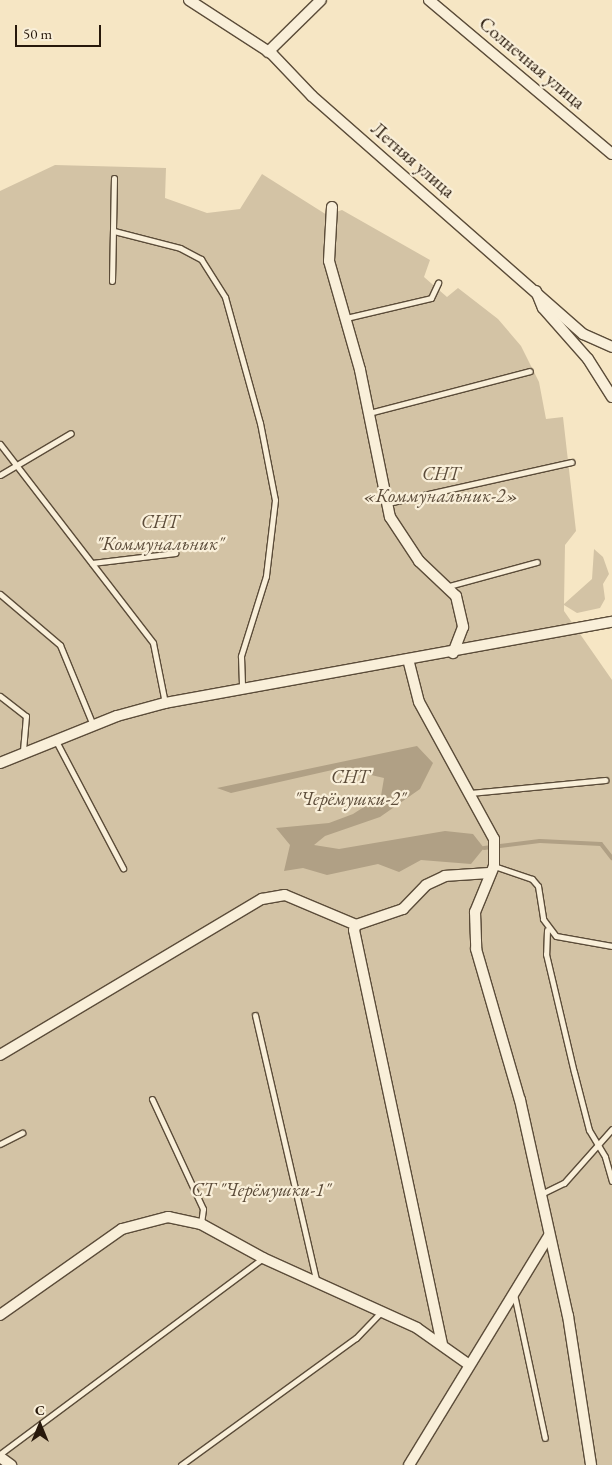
<!DOCTYPE html>
<meta charset="utf-8">
<style>
body{margin:0}
#map{position:relative;width:612px;height:1465px;overflow:hidden;background:#f6e6c4;font-family:"EB Garamond",serif}
div>[style]{position:absolute}
.green>*{inset:0;background:#d3c3a5}
.water>*{inset:0;background:#b0a085}
.stream>*{height:4px;margin:-2px;padding:0 2px;transform-origin:2px;border-radius:2px;background:#b0a085}
.roads{filter:drop-shadow(1px 0 #5b4c39) drop-shadow(-1px 0 #5b4c39) drop-shadow(0 1px #5b4c39) drop-shadow(0 -1px #5b4c39)}
.service>*{height:5px;margin:-2.5px;padding:0 2.5px;transform-origin:2.5px;border-radius:2.5px;background:#f9efd9}
.minor>*{height:10px;margin:-5px;padding:0 5px;transform-origin:5px;border-radius:5px;background:#f9efd9}
span{translate:-50% -50%;white-space:nowrap;text-align:center;line-height:1.15;-webkit-text-stroke:4.5px #f9efd9;paint-order:stroke}
.street-label{font-size:19px;color:#27180b}
.park-label{font-size:19px;color:#5b4b39;font-style:italic}
.north{position:absolute;left:15px;top:1400px;width:50px;height:50px;-webkit-text-stroke:4px #f9efd9;paint-order:stroke;rotate:0deg;font-size:14px;font-weight:700;line-height:20px;text-align:center;color:#27180b}
.north::after{content:'';display:block;margin:auto;width:18px;height:22px;background:#27180b;clip-path:polygon(50% 0,100% 100%,50% 72%,0 100%)}
.scale{position:absolute;left:15px;top:25px;width:86px;height:22px;box-sizing:border-box;border:2px solid #27180b;border-top:0;padding-left:6px;font-size:15px;line-height:18px;white-space:nowrap;color:#27180b;-webkit-text-stroke:4px #f9efd9;paint-order:stroke}
</style>
<div id="map">
<div class="green">
<i style="clip-path:polygon(55px 165px,166px 168px,165px 198px,207px 213px,240px 209px,262px 174px,327px 215px,342px 210px,430px 260px,424px 277px,447px 297px,458px 288px,498px 319px,521px 346px,539px 382px,546px 419px,563px 417px,576px 531px,565px 545px,564px 604px,592px 579px,594px 549px,603px 557px,609px 574px,603px 584px,605px 599px,600px 608px,577px 613px,564px 605px,564px 611px,612px 680px,612px 1465px,0 1465px,0 191px)"></i>
</div>
<div class="water">
<i style="clip-path:polygon(417px 746px,433px 763px,420px 789px,380px 817px,325px 836px,314px 845px,339px 849px,445px 831px,473px 834px,484px 848px,471px 864px,421px 860px,399px 872px,378px 864px,327px 875px,303px 868px,284px 871px,290px 845px,276px 828px,329px 823px,353px 814px,381px 796px,384px 778px,341px 768px,231px 793px,217px 788px)"></i>
</div>
<div class="stream">
<i style="left:484px;top:848px;width:56px;rotate:-7.1deg"></i>
<i style="left:540px;top:841px;width:61px;rotate:2.8deg"></i>
<i style="left:601px;top:844px;width:18px;rotate:52deg"></i>
</div>
<div class="roads">
<div class="service">
<i style="left:114px;top:231px;width:68px;rotate:14.4deg"></i>
<i style="left:180px;top:248px;width:24px;rotate:28deg"></i>
<i style="left:201px;top:259px;width:45px;rotate:57.7deg"></i>
<i style="left:225px;top:297px;width:131px;rotate:74.5deg"></i>
<i style="left:260px;top:423px;width:78px;rotate:79deg"></i>
<i style="left:275px;top:500px;width:77px;rotate:96.8deg"></i>
<i style="left:266px;top:576px;width:84px;rotate:107.4deg"></i>
<i style="left:241px;top:656px;width:31px;rotate:88deg"></i>
<i style="left:112px;top:281px;width:103px;rotate:-88.9deg"></i>
<i style="left:346px;top:318px;width:87px;rotate:-13.2deg"></i>
<i style="left:431px;top:298px;width:17px;rotate:-65deg"></i>
<i style="left:369px;top:413px;width:166px;rotate:-14.6deg"></i>
<i style="left:0;top:444px;width:251px;rotate:52.4deg"></i>
<i style="left:153px;top:643px;width:61px;rotate:78.7deg"></i>
<i style="left:0;top:475px;width:82px;rotate:-30.6deg"></i>
<i style="left:388px;top:503px;width:188px;rotate:-12.6deg"></i>
<i style="left:92px;top:563px;width:84px;rotate:-6.9deg"></i>
<i style="left:449px;top:586px;width:91px;rotate:-15.3deg"></i>
<i style="left:0;top:594px;width:79px;rotate:40.4deg"></i>
<i style="left:60px;top:645px;width:87px;rotate:67.6deg"></i>
<i style="left:0;top:696px;width:33px;rotate:38deg"></i>
<i style="left:26px;top:716px;width:38px;rotate:95deg"></i>
<i style="left:56px;top:741px;width:144px;rotate:62.2deg"></i>
<i style="left:470px;top:793px;width:136px;rotate:-5.5deg"></i>
<i style="left:494px;top:866px;width:40px;rotate:18.9deg"></i>
<i style="left:532px;top:879px;width:9px;rotate:49deg"></i>
<i style="left:538px;top:886px;width:33px;rotate:81deg"></i>
<i style="left:543px;top:919px;width:21px;rotate:53deg"></i>
<i style="left:556px;top:936px;width:57px;rotate:10.1deg"></i>
<i style="left:547px;top:930px;width:24px;rotate:92deg"></i>
<i style="left:546px;top:954px;width:121px;rotate:76.7deg"></i>
<i style="left:574px;top:1072px;width:60px;rotate:75.5deg"></i>
<i style="left:589px;top:1130px;width:31px;rotate:59deg"></i>
<i style="left:605px;top:1157px;width:25px;rotate:74deg"></i>
<i style="left:255px;top:1015px;width:272px;rotate:77deg"></i>
<i style="left:152px;top:1099px;width:121px;rotate:65.1deg"></i>
<i style="left:203px;top:1209px;width:15px;rotate:98deg"></i>
<i style="left:0;top:1144px;width:25px;rotate:-27deg"></i>
<i style="left:541px;top:1194px;width:25px;rotate:-26deg"></i>
<i style="left:564px;top:1183px;width:72px;rotate:-48.4deg"></i>
<i style="left:514px;top:1294px;width:147px;rotate:77.9deg"></i>
<i style="left:0;top:1454px;width:328px;rotate:-36.7deg"></i>
<i style="left:181px;top:1465px;width:216px;rotate:-36deg"></i>
<i style="left:356px;top:1338px;width:36px;rotate:-46deg"></i>
</div>
<div class="minor">
<i style="left:189px;top:0;width:99px;rotate:33deg"></i>
<i style="left:272px;top:54px;width:58px;rotate:46.4deg"></i>
<i style="left:312px;top:96px;width:361px;rotate:41.3deg"></i>
<i style="left:583px;top:334px;width:32px;rotate:24deg"></i>
<i style="left:429px;top:0;width:239px;rotate:40.1deg"></i>
<i style="left:268px;top:52px;width:74px;rotate:-44.5deg"></i>
<i style="left:332px;top:207px;width:54px;rotate:93.2deg"></i>
<i style="left:329px;top:261px;width:113px;rotate:74.1deg"></i>
<i style="left:360px;top:370px;width:150px;rotate:78.5deg"></i>
<i style="left:390px;top:517px;width:53px;rotate:56.6deg"></i>
<i style="left:419px;top:561px;width:51px;rotate:43.4deg"></i>
<i style="left:456px;top:596px;width:32px;rotate:77deg"></i>
<i style="left:463px;top:627px;width:28px;rotate:111deg"></i>
<i style="left:536px;top:291px;width:18px;rotate:68deg"></i>
<i style="left:543px;top:308px;width:68px;rotate:48.6deg"></i>
<i style="left:588px;top:359px;width:45px;rotate:57.7deg"></i>
<i style="left:408px;top:659px;width:44px;rotate:75.7deg"></i>
<i style="left:419px;top:702px;width:156px;rotate:61.3deg"></i>
<i style="left:494px;top:839px;width:27px;rotate:90deg"></i>
<i style="left:494px;top:866px;width:50px;rotate:112.4deg"></i>
<i style="left:475px;top:912px;width:37px;rotate:88deg"></i>
<i style="left:476px;top:949px;width:157px;rotate:73.8deg"></i>
<i style="left:520px;top:1100px;width:221px;rotate:77.5deg"></i>
<i style="left:568px;top:1316px;width:151px;rotate:81.2deg"></i>
<i style="left:0;top:763px;width:126px;rotate:-21.9deg"></i>
<i style="left:117px;top:716px;width:50px;rotate:-15.2deg"></i>
<i style="left:165px;top:703px;width:454px;rotate:-10.3deg"></i>
<i style="left:0;top:1055px;width:305px;rotate:-30.8deg"></i>
<i style="left:262px;top:899px;width:23px;rotate:-10deg"></i>
<i style="left:285px;top:895px;width:77px;rotate:22.9deg"></i>
<i style="left:0;top:1315px;width:149px;rotate:-35.2deg"></i>
<i style="left:122px;top:1229px;width:48px;rotate:-14.6deg"></i>
<i style="left:168px;top:1217px;width:34px;rotate:12deg"></i>
<i style="left:201px;top:1224px;width:71px;rotate:28.7deg"></i>
<i style="left:263px;top:1258px;width:169px;rotate:24.4deg"></i>
<i style="left:417px;top:1328px;width:62px;rotate:35.2deg"></i>
<i style="left:442px;top:1344px;width:423px;rotate:-102deg"></i>
<i style="left:354px;top:930px;width:5px;rotate:-68deg"></i>
<i style="left:356px;top:925px;width:50px;rotate:-18.8deg"></i>
<i style="left:403px;top:909px;width:33px;rotate:-46deg"></i>
<i style="left:426px;top:885px;width:21px;rotate:-25deg"></i>
<i style="left:445px;top:876px;width:43px;rotate:-4deg"></i>
<i style="left:0;top:1457px;width:14px;rotate:36deg"></i>
<i style="left:409px;top:1465px;width:268px;rotate:-58.6deg"></i>
</div>
</div>
<div class="street-label">
<span style="left:532px;top:63px;rotate:40deg">Солнечная улица</span>
<span style="left:413px;top:160px;rotate:41deg">Летняя улица</span>
</div>
<div class="park-label">
<span style="left:441px;top:485px">СНТ<br>«Коммунальник-2»</span>
<span style="left:160px;top:533px">СНТ<br>"Коммунальник"</span>
<span style="left:350px;top:788px">СНТ<br>"Черёмушки-2"</span>
<span style="left:261px;top:1190px">СТ "Черёмушки-1"</span>
</div>
<div class="north">С</div>
<div class="scale">50 m</div>
</div>
